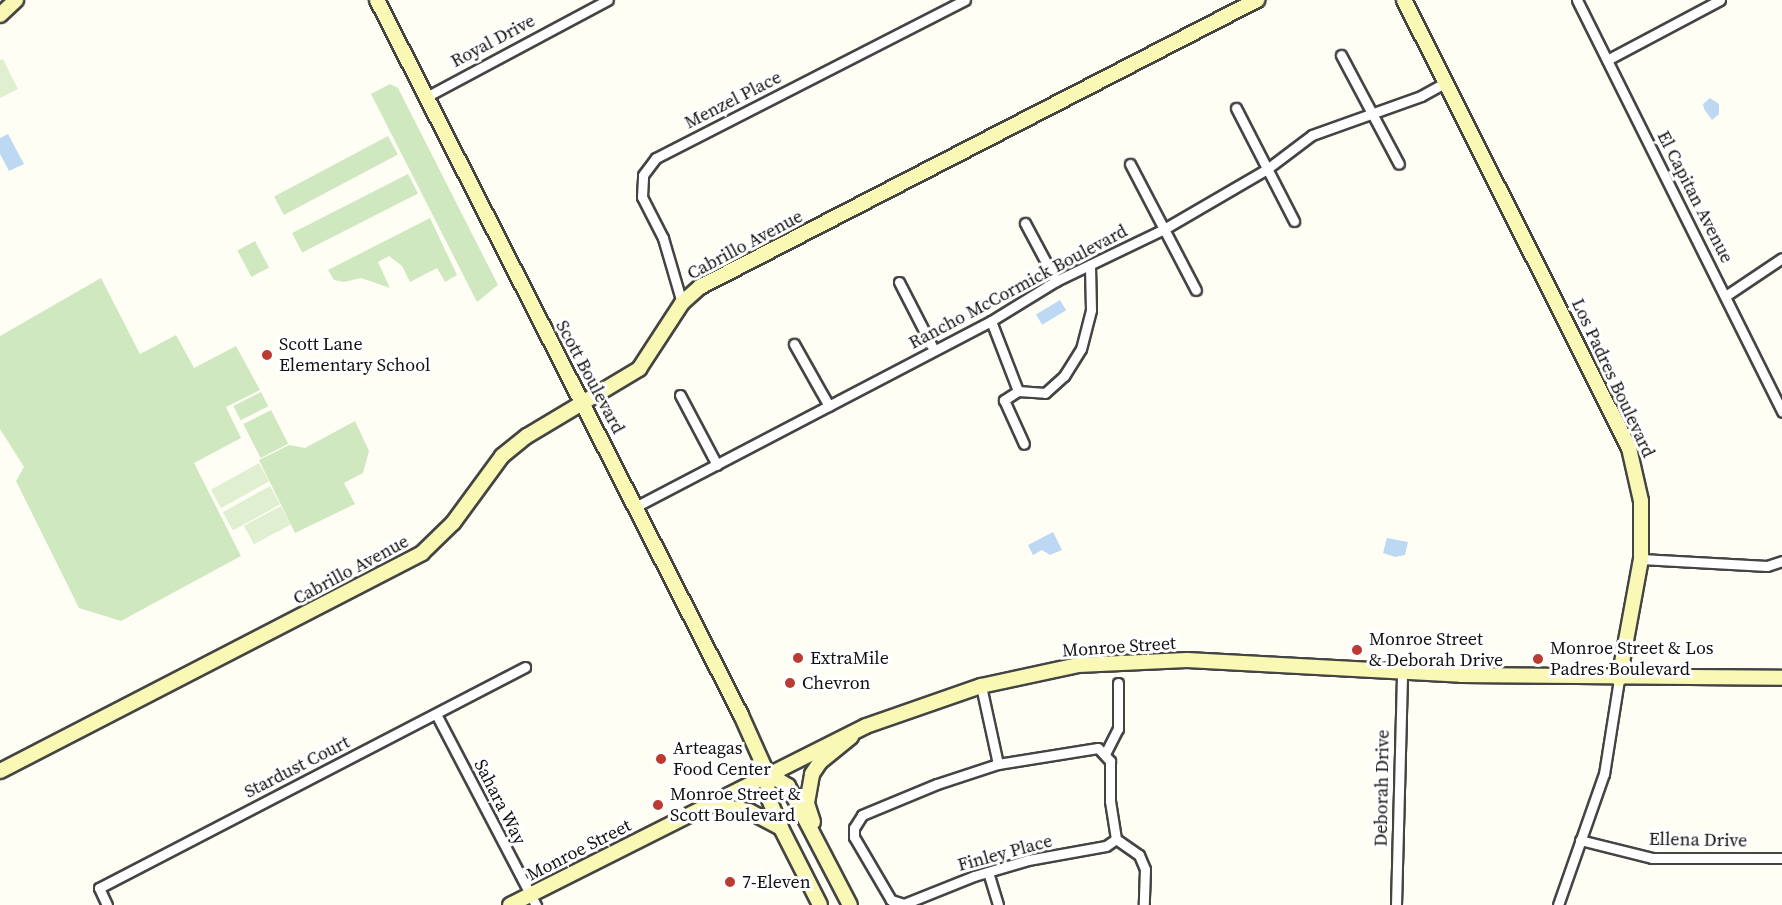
<!DOCTYPE html>
<style>
body{margin:0}
#map{position:relative;width:1782px;height:905px;overflow:hidden;background:#fefef5;font-family:"Source Serif 4",serif}
div>[style]{position:absolute}
.green>*{inset:0;background:#d0e8c0;transform-origin:0 0}
.pitch>*{inset:0;background:#e1efd1;transform-origin:0 0}
.water>*{inset:0;background:#bdd8f3;transform-origin:0 0}
.roads{filter:drop-shadow(2px 0 #444) drop-shadow(-2px 0 #444) drop-shadow(0 2px #444) drop-shadow(0 -2px #444)}
.street>*{height:9px;margin:-4.5px;padding:0 4.5px;transform-origin:4.5px;border-radius:4.5px;background:#fff}
.secondary>*{height:14px;margin:-7px;padding:0 7px;transform-origin:7px;border-radius:7px;background:#f9f9b5}
.dots>*{width:16px;height:16px;translate:-50% -50%;box-sizing:border-box;border:3px solid #fff;border-radius:50%}
span{translate:-50% -50%;white-space:nowrap;text-align:center;line-height:1.15;-webkit-text-stroke:6px #fff;paint-order:stroke}
.street-label{font-size:18px;color:#111}
.poi-label{font-size:18px;color:#111}
.left{translate:0 -50%;text-align:left}
</style>
<div id="map">
<div class="green">
<i style="clip-path:polygon(390px 84px,398px 88px,498px 285px,477px 302px,371px 94px)"></i>
<i style="left:388px;top:136px;width:21px;height:129px;rotate:62deg"></i>
<i style="left:408px;top:174px;width:22px;height:130px;rotate:63deg"></i>
<i style="clip-path:polygon(430px 218px,457px 275px,445px 282px,437px 268px,410px 282px,402px 266px,389px 256px,378px 262px,390px 288px,361px 278px,344px 282px,334px 280px,328px 270px)"></i>
<i style="left:255px;top:241px;width:30px;height:20px;rotate:62deg"></i>
<i style="clip-path:polygon(101px 278px,140px 354px,176px 335px,194px 368px,236px 346px,260px 390px,226px 407px,241px 438px,194px 463px,241px 556px,121px 621px,79px 608px,16px 481px,24px 467px,0 429px,0 336px)"></i>
<i style="left:261px;top:392px;width:16px;height:31px;rotate:63deg"></i>
<i style="left:271px;top:410px;width:38px;height:31px;rotate:63deg"></i>
<i style="clip-path:polygon(355px 421px,369px 451px,363px 473px,344px 483px,355px 504px,295px 533px,259px 460px,289px 445px,305px 448px)"></i>
</div>
<div class="pitch">
<i style="clip-path:polygon(3px 59px,18px 89px,0 98px,0 60px)"></i>
<i style="left:259px;top:463px;width:21px;height:55px;rotate:61deg"></i>
<i style="left:270px;top:486px;width:21px;height:54px;rotate:61deg"></i>
<i style="left:281px;top:506px;width:21px;height:42px;rotate:62deg"></i>
</div>
<div class="water">
<i style="clip-path:polygon(1710px 98px,1719px 104px,1719px 114px,1712px 120px,1704px 109px,1703px 104px)"></i>
<i style="clip-path:polygon(8px 134px,24px 164px,9px 171px,0 154px,0 138px)"></i>
<i style="left:1060px;top:300px;width:12px;height:28px;rotate:59deg"></i>
<i style="clip-path:polygon(1053px 532px,1062px 550px,1050px 555px,1042px 550px,1033px 555px,1028px 545px)"></i>
<i style="clip-path:polygon(1387px 538px,1408px 542px,1405px 555px,1395px 557px,1383px 553px)"></i>
</div>
<div class="roads">
<div class="street">
<i style="left:1577px;top:0;width:460px;rotate:63.5deg"></i>
<i style="left:1341px;top:55px;width:123px;rotate:62deg"></i>
<i style="left:1607px;top:60px;width:128px;rotate:-28deg"></i>
<i style="left:426px;top:97px;width:206px;rotate:-28.1deg"></i>
<i style="left:1236px;top:108px;width:127px;rotate:62.8deg"></i>
<i style="left:1130px;top:164px;width:142px;rotate:62.4deg"></i>
<i style="left:1025px;top:223px;width:66px;rotate:61.9deg"></i>
<i style="left:899px;top:282px;width:76px;rotate:62.8deg"></i>
<i style="left:1727px;top:295px;width:66px;rotate:-33.9deg"></i>
<i style="left:682px;top:303px;width:68px;rotate:-106.3deg"></i>
<i style="left:663px;top:238px;width:46px;rotate:-117.1deg"></i>
<i style="left:642px;top:197px;width:22px;rotate:-87deg"></i>
<i style="left:643px;top:175px;width:21px;rotate:-53deg"></i>
<i style="left:656px;top:158px;width:347px;rotate:-27.1deg"></i>
<i style="left:991px;top:321px;width:75px;rotate:68.9deg"></i>
<i style="left:1018px;top:391px;width:27px;rotate:4deg"></i>
<i style="left:1045px;top:393px;width:25px;rotate:-42deg"></i>
<i style="left:1064px;top:376px;width:32px;rotate:-58deg"></i>
<i style="left:1081px;top:349px;width:40px;rotate:-75.6deg"></i>
<i style="left:1091px;top:310px;width:45px;rotate:-91.3deg"></i>
<i style="left:794px;top:344px;width:71px;rotate:60.6deg"></i>
<i style="left:1018px;top:391px;width:17px;rotate:147deg"></i>
<i style="left:1004px;top:400px;width:48px;rotate:65.6deg"></i>
<i style="left:680px;top:395px;width:79px;rotate:62.1deg"></i>
<i style="left:637px;top:506px;width:399px;rotate:-27.6deg"></i>
<i style="left:991px;top:321px;width:76px;rotate:-31.6deg"></i>
<i style="left:1056px;top:281px;width:120px;rotate:-25.7deg"></i>
<i style="left:1164px;top:229px;width:119px;rotate:-30.2deg"></i>
<i style="left:1267px;top:169px;width:56px;rotate:-37.1deg"></i>
<i style="left:1312px;top:135px;width:116px;rotate:-19.7deg"></i>
<i style="left:1421px;top:96px;width:29px;rotate:-29deg"></i>
<i style="left:1641px;top:559px;width:126px;rotate:3.2deg"></i>
<i style="left:1767px;top:566px;width:16px;rotate:-18deg"></i>
<i style="left:981px;top:686px;width:80px;rotate:77.7deg"></i>
<i style="left:436px;top:714px;width:216px;rotate:62.4deg"></i>
<i style="left:1105px;top:754px;width:28px;rotate:-63deg"></i>
<i style="left:1118px;top:729px;width:46px;rotate:-90deg"></i>
<i style="left:1116px;top:839px;width:28px;rotate:35deg"></i>
<i style="left:1139px;top:855px;width:15px;rotate:67deg"></i>
<i style="left:1145px;top:869px;width:36px;rotate:92deg"></i>
<i style="left:1580px;top:840px;width:74px;rotate:14deg"></i>
<i style="left:1652px;top:858px;width:130px"></i>
<i style="left:988px;top:872px;width:34px;rotate:73deg"></i>
<i style="left:904px;top:904px;width:14px;rotate:-163deg"></i>
<i style="left:891px;top:900px;width:73px;rotate:-120.4deg"></i>
<i style="left:854px;top:837px;width:9px;rotate:-90deg"></i>
<i style="left:854px;top:828px;width:15px;rotate:-58deg"></i>
<i style="left:862px;top:815px;width:81px;rotate:-22.5deg"></i>
<i style="left:937px;top:784px;width:64px;rotate:-18.2deg"></i>
<i style="left:998px;top:764px;width:101px;rotate:-9.1deg"></i>
<i style="left:1098px;top:748px;width:18px;rotate:47deg"></i>
<i style="left:1110px;top:761px;width:40px;rotate:90deg"></i>
<i style="left:1110px;top:801px;width:38px;rotate:81deg"></i>
<i style="left:904px;top:904px;width:75px;rotate:-21.8deg"></i>
<i style="left:974px;top:876px;width:56px;rotate:-16.5deg"></i>
<i style="left:1028px;top:860px;width:79px;rotate:-10.2deg"></i>
<i style="left:1106px;top:846px;width:12px;rotate:-35deg"></i>
<i style="left:107px;top:905px;width:19px;rotate:-115deg"></i>
<i style="left:99px;top:888px;width:480px;rotate:-27.4deg"></i>
<i style="left:1396px;top:905px;width:233px;rotate:-88.5deg"></i>
<i style="left:1558px;top:905px;width:139px;rotate:-70.7deg"></i>
<i style="left:1604px;top:774px;width:96px;rotate:-81deg"></i>
</div>
<div class="secondary">
<i style="left:377px;top:0;width:802px;rotate:63.02deg"></i>
<i style="left:741px;top:715px;width:64px;rotate:65.9deg"></i>
<i style="left:767px;top:773px;width:24px;rotate:88deg"></i>
<i style="left:768px;top:797px;width:34px;rotate:67deg"></i>
<i style="left:781px;top:828px;width:86px;rotate:63.1deg"></i>
<i style="left:1404px;top:0;width:501px;rotate:63.33deg"></i>
<i style="left:1629px;top:448px;width:54px;rotate:77.2deg"></i>
<i style="left:1641px;top:501px;width:58px;rotate:90deg"></i>
<i style="left:1641px;top:559px;width:122px;rotate:100.4deg"></i>
<i style="left:0;top:15px;width:22px;rotate:-43deg"></i>
<i style="left:0;top:771px;width:475px;rotate:-27.3deg"></i>
<i style="left:422px;top:553px;width:43px;rotate:-44.1deg"></i>
<i style="left:453px;top:523px;width:83px;rotate:-53.8deg"></i>
<i style="left:502px;top:456px;width:32px;rotate:-39deg"></i>
<i style="left:527px;top:436px;width:131px;rotate:-30.9deg"></i>
<i style="left:639px;top:369px;width:79px;rotate:-56.9deg"></i>
<i style="left:682px;top:303px;width:24px;rotate:-42deg"></i>
<i style="left:700px;top:287px;width:627px;rotate:-27.26deg"></i>
<i style="left:767px;top:773px;width:25px;rotate:32deg"></i>
<i style="left:788px;top:786px;width:134px;rotate:62.5deg"></i>
<i style="left:709px;top:804px;width:41px;rotate:9.9deg"></i>
<i style="left:749px;top:811px;width:36px;rotate:28deg"></i>
<i style="left:813px;top:822px;width:20px;rotate:-108deg"></i>
<i style="left:807px;top:803px;width:29px;rotate:-80deg"></i>
<i style="left:812px;top:774px;width:14px;rotate:-56deg"></i>
<i style="left:820px;top:762px;width:40px;rotate:-39deg"></i>
<i style="left:510px;top:905px;width:398px;rotate:-26.7deg"></i>
<i style="left:866px;top:726px;width:122px;rotate:-19.2deg"></i>
<i style="left:981px;top:686px;width:99px;rotate:-12.2deg"></i>
<i style="left:1078px;top:665px;width:109px;rotate:-2.6deg"></i>
<i style="left:1187px;top:660px;width:274px;rotate:3.1deg"></i>
<i style="left:1461px;top:675px;width:321px;rotate:0.5deg"></i>
</div>
</div>
<div class="dots">
<i style="left:267px;top:355px;background:#b93b31"></i>
<i style="left:1357px;top:650px;background:#b93b31"></i>
<i style="left:798px;top:658px;background:#b93b31"></i>
<i style="left:1538px;top:659px;background:#b93b31"></i>
<i style="left:790px;top:683px;background:#b93b31"></i>
<i style="left:661px;top:759px;background:#b93b31"></i>
<i style="left:658px;top:805px;background:#b93b31"></i>
<i style="left:730px;top:882px;background:#b93b31"></i>
</div>
<div class="street-label">
<span style="left:493px;top:41px;rotate:-28deg">Royal Drive</span>
<span style="left:733px;top:100px;rotate:-27deg">Menzel Place</span>
<span style="left:1695px;top:197px;rotate:63deg">El Capitan Avenue</span>
<span style="left:745px;top:245px;rotate:-28deg">Cabrillo Avenue</span>
<span style="left:1018px;top:287px;rotate:-28deg">Rancho McCormick Boulevard</span>
<span style="left:590px;top:377px;rotate:62deg">Scott Boulevard</span>
<span style="left:1613px;top:378px;rotate:65deg">Los Padres Boulevard</span>
<span style="left:351px;top:570px;rotate:-28deg">Cabrillo Avenue</span>
<span style="left:1119px;top:647px;rotate:-4deg">Monroe Street</span>
<span style="left:297px;top:767px;rotate:-27deg">Stardust Court</span>
<span style="left:1382px;top:788px;rotate:-89deg">Deborah Drive</span>
<span style="left:500px;top:802px;rotate:63deg">Sahara Way</span>
<span style="left:1698px;top:840px;rotate:1deg">Ellena Drive</span>
<span style="left:579px;top:850px;rotate:-27deg">Monroe Street</span>
<span style="left:1005px;top:853px;rotate:-15deg">Finley Place</span>
</div>
<div class="poi-label">
<span class="left" style="left:279px;top:355px">Scott Lane<br>Elementary School</span>
<span class="left" style="left:1369px;top:650px">Monroe Street<br>&amp; Deborah Drive</span>
<span class="left" style="left:1550px;top:659px">Monroe Street &amp; Los<br>Padres Boulevard</span>
<span class="left" style="left:810px;top:658px">ExtraMile</span>
<span class="left" style="left:802px;top:683px">Chevron</span>
<span class="left" style="left:673px;top:759px">Arteagas<br>Food Center</span>
<span class="left" style="left:670px;top:805px">Monroe Street &amp;<br>Scott Boulevard</span>
<span class="left" style="left:742px;top:882px">7-Eleven</span>
</div>
</div>
